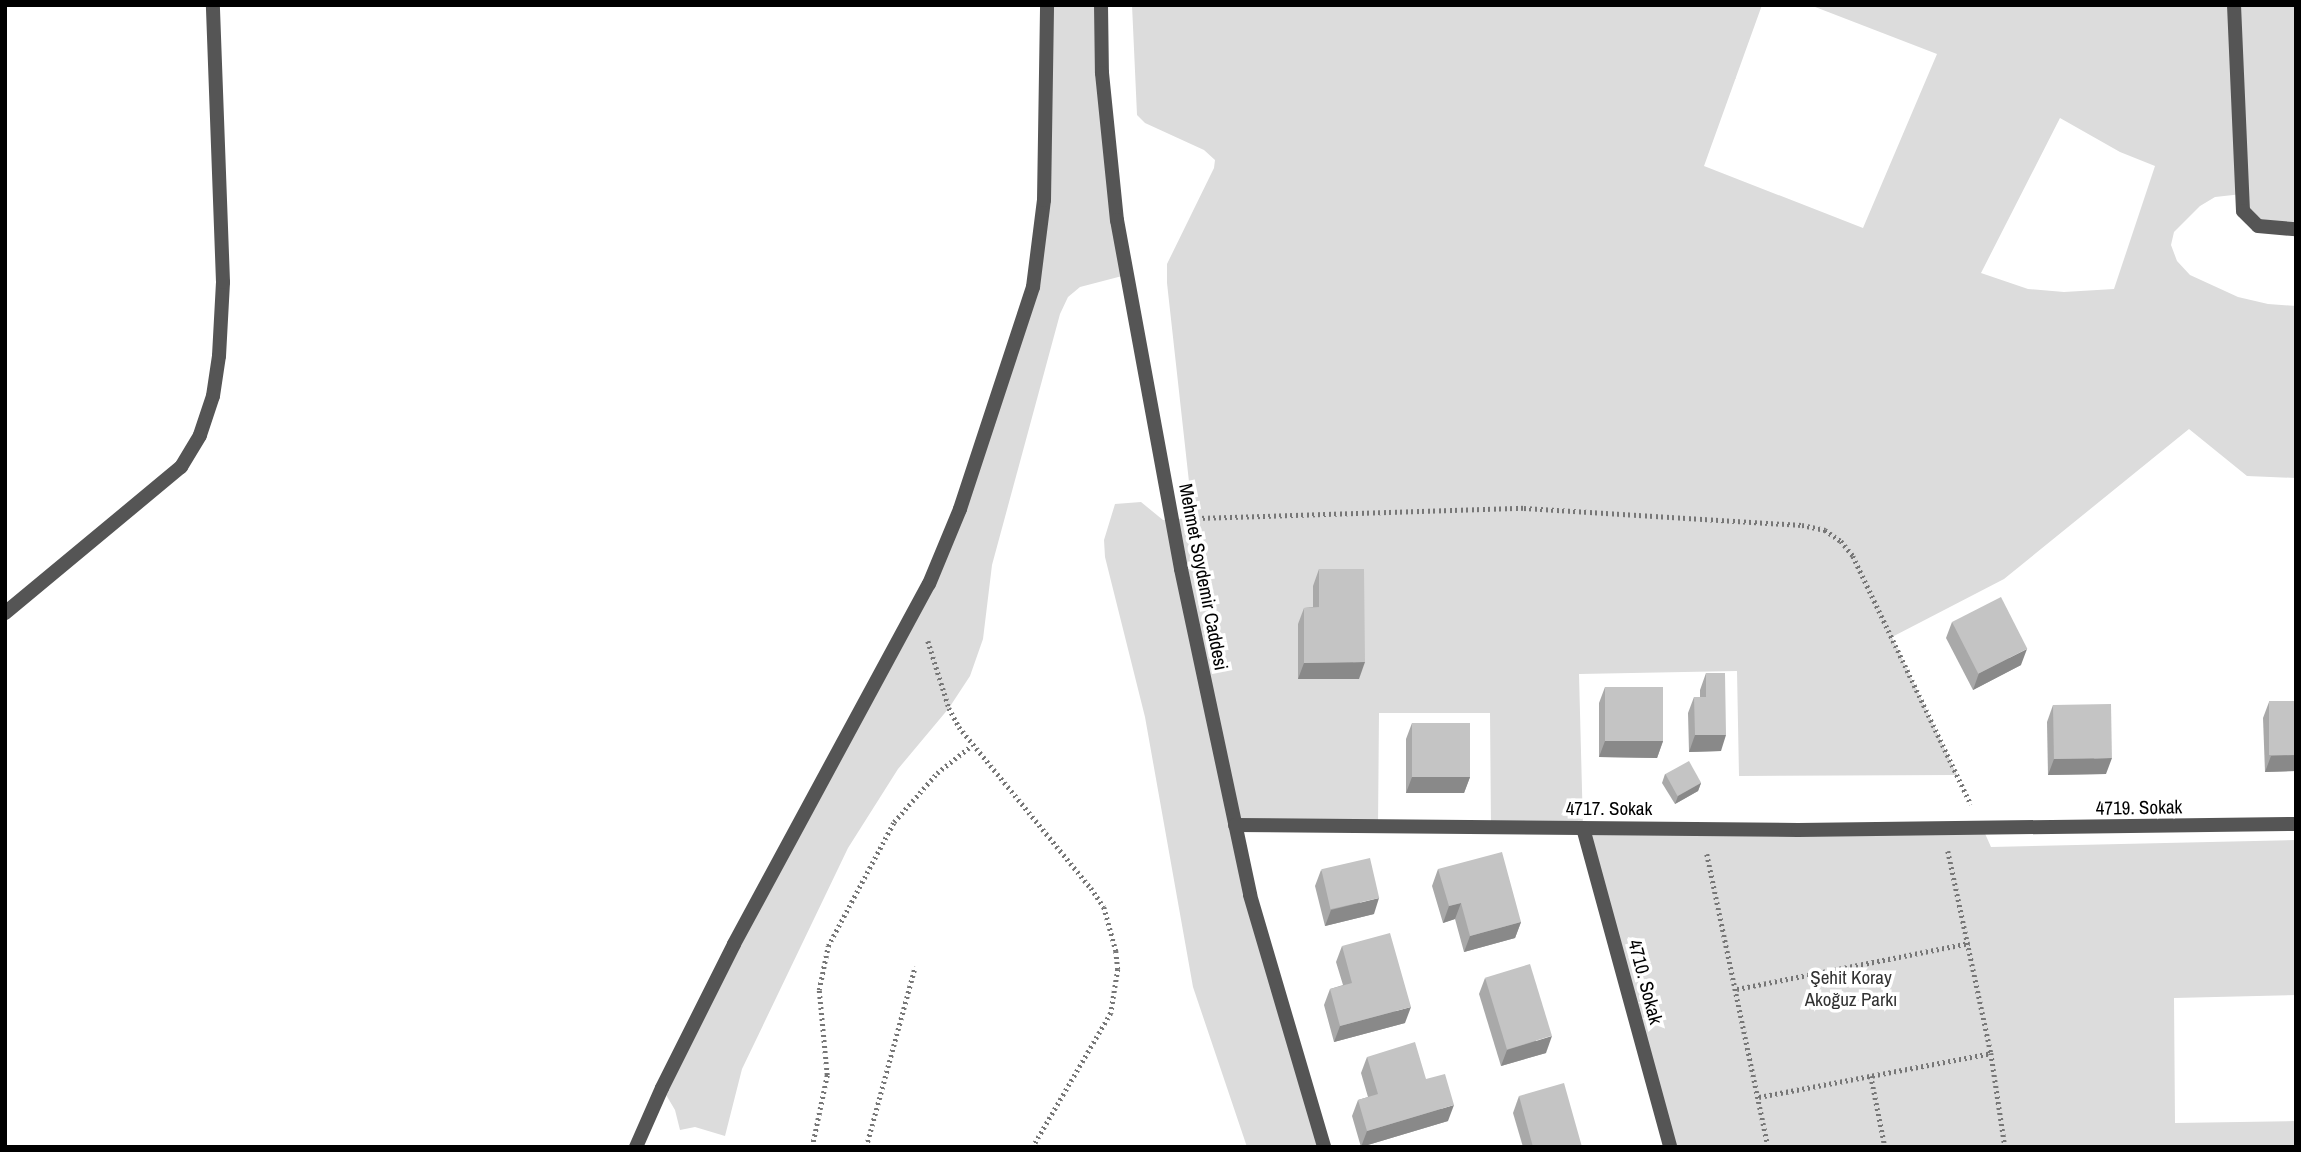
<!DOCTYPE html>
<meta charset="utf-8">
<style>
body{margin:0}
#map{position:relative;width:2301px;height:1152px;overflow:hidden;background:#fff;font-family:"Archivo Narrow",sans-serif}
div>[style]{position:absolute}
.green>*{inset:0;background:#dcdcdc}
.path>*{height:4.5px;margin-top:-2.25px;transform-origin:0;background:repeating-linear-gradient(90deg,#777 0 2px,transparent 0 5.5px)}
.service>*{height:14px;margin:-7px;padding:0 7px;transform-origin:7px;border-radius:7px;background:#555}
.minor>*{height:14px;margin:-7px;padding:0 7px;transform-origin:7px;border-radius:7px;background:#555}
.wall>*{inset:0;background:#a9a9a9}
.shaded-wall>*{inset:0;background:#898989}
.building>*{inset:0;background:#c4c4c4;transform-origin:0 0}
span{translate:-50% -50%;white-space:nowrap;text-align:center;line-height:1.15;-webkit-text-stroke:7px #fff;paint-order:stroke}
.street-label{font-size:19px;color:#000}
.park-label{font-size:19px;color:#333}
.frame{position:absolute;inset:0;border:7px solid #000;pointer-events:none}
</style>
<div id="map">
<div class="green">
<i style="clip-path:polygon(1047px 5px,1101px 5px,1126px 275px,1080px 287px,1068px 297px,1060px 314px,992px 565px,983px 639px,970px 676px,949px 708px,898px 769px,848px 848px,742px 1069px,725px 1136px,695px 1127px,680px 1130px,675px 1110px,662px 1088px,929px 584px,1033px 287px)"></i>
<i style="clip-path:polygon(evenodd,1132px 5px,1762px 5px,1704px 166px,1863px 228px,1937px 54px,1810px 5px,2296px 5px,2296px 229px,2258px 226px,2242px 194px,2215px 197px,2200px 206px,2174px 232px,2171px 245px,2177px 261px,2190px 275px,2238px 297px,2268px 304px,2296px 306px,2296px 478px,2247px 476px,2189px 429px,2004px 579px,1892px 637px,1957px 775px,1739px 776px,1737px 671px,1579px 674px,1583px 828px,1983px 829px,1991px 847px,2296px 840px,2296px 995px,2174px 998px,2175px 1123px,2296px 1121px,2296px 1147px,1670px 1147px,1583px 828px,1491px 827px,1490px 713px,1379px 713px,1378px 827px,1235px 825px,1324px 1147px,1247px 1147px,1193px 987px,1145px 717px,1105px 557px,1104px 540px,1115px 504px,1141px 502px,1163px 520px,1193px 518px,1167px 283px,1167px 264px,1214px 168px,1215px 160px,1204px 150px,1145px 123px,1137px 115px,1132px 5px,2060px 118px,2120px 152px,2155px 166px,2114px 289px,2064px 292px,2028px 289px,1981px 273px,2060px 118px)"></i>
</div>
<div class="path">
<i style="left:1197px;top:518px;width:327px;rotate:-1.8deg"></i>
<i style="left:1524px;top:508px;width:279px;rotate:3.5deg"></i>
<i style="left:1802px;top:525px;width:24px;rotate:12deg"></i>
<i style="left:1825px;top:530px;width:19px;rotate:35deg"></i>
<i style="left:1841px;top:541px;width:19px;rotate:51deg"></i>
<i style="left:1853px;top:556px;width:275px;rotate:64.6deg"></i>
<i style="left:928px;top:641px;width:70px;rotate:72.6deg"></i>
<i style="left:949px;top:708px;width:21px;rotate:62deg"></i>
<i style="left:959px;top:727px;width:208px;rotate:50.7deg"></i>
<i style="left:1091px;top:888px;width:23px;rotate:56deg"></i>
<i style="left:1104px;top:907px;width:46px;rotate:74.7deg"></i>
<i style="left:1116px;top:951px;width:18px;rotate:84deg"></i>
<i style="left:1118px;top:969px;width:45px;rotate:99deg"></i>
<i style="left:1111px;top:1013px;width:155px;rotate:120.2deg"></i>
<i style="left:1948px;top:851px;width:207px;rotate:78deg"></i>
<i style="left:1991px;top:1053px;width:95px;rotate:81.5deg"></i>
<i style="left:1707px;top:854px;width:299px;rotate:78.2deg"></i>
<i style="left:1737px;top:989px;width:237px;rotate:-11.2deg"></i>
<i style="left:1871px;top:1076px;width:72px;rotate:78.8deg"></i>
<i style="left:1759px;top:1097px;width:236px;rotate:-10.7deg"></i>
<i style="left:812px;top:1147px;width:74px;rotate:-78.2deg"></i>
<i style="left:827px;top:1075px;width:85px;rotate:-95.4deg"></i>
<i style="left:819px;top:990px;width:45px;rotate:-78.4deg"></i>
<i style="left:828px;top:946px;width:140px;rotate:-62deg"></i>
<i style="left:894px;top:822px;width:65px;rotate:-48.7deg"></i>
<i style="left:937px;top:773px;width:43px;rotate:-38.5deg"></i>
<i style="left:866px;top:1147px;width:187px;rotate:-74.8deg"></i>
</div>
<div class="service">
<i style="left:2234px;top:5px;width:206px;rotate:87.5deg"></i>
<i style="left:2243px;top:211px;width:21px;rotate:45deg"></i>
<i style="left:2258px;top:226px;width:38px;rotate:5deg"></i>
</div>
<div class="minor">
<i style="left:1101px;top:5px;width:68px;rotate:89.2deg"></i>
<i style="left:1102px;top:73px;width:148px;rotate:84.2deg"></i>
<i style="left:1117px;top:220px;width:355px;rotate:79.6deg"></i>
<i style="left:1181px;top:569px;width:333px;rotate:78deg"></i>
<i style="left:1250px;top:895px;width:263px;rotate:73.6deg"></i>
<i style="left:5px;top:613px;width:229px;rotate:-39.7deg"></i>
<i style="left:181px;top:467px;width:37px;rotate:-59deg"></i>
<i style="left:200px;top:435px;width:41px;rotate:-71.6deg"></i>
<i style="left:213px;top:396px;width:40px;rotate:-81.5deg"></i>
<i style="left:219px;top:356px;width:74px;rotate:-86.9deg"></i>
<i style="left:223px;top:282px;width:277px;rotate:-92.1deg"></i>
<i style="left:1235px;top:825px;width:563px;rotate:0.51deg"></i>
<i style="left:1798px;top:830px;width:498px;rotate:-0.7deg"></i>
<i style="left:1583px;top:828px;width:331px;rotate:74.7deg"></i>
<i style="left:636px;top:1147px;width:64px;rotate:-66.2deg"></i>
<i style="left:662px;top:1088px;width:161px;rotate:-63.4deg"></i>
<i style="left:734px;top:944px;width:409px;rotate:-61.6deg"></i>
<i style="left:929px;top:584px;width:81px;rotate:-67.5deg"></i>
<i style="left:960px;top:509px;width:234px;rotate:-71.8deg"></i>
<i style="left:1033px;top:287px;width:88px;rotate:-82.8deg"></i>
<i style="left:1044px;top:200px;width:195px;rotate:-89.1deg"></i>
</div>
<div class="wall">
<i style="clip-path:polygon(1319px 569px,1359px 679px,1298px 679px,1298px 624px,1304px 608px,1313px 607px,1313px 586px)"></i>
<i style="clip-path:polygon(1952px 622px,2021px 665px,1973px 690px,1946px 638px)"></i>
<i style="clip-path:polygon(1706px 673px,1721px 751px,1689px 752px,1688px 713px,1694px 697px,1700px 697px,1700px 690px)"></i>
<i style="clip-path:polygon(1605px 687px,1663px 741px,1657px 758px,1599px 757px,1599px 703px)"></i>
<i style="clip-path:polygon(2296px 701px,2296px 771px,2265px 772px,2263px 718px,2269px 702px)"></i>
<i style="clip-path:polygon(2053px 705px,2106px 774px,2048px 775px,2047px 722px)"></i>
<i style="clip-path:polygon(1412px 723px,1470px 777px,1464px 793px,1406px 793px,1406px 739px)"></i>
<i style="clip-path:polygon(1665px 774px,1701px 783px,1698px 791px,1675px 804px,1662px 783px)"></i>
<i style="clip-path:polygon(1438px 869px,1521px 922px,1515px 938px,1464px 952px,1455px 919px,1443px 923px,1432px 886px)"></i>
<i style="clip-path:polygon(1321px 870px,1374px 914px,1325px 926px,1315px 886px)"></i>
<i style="clip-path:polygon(1342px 946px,1405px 1023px,1334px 1042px,1324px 1005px,1330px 989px,1343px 985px,1336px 962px)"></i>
<i style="clip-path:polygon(1485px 978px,1546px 1053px,1501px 1066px,1479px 994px)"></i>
<i style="clip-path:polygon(1367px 1057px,1426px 1079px,1448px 1121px,1361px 1147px,1352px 1116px,1358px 1100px,1368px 1097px,1361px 1073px)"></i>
<i style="clip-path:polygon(1519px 1096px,1582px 1147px,1523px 1147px,1513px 1113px)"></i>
</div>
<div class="shaded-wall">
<i style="clip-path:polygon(2027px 649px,2021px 665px,1973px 690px,1979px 673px)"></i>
<i style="clip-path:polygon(1365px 662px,1359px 679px,1298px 679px,1304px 663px)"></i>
<i style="clip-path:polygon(1695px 735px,1726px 735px,1721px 751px,1689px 752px)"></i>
<i style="clip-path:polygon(1605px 741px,1663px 741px,1657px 758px,1599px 757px)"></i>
<i style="clip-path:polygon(2296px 755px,2296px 771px,2265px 772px,2271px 756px)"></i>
<i style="clip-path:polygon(2112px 758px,2106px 774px,2048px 775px,2054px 759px)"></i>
<i style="clip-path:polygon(1412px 777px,1470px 777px,1464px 793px,1406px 793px)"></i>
<i style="clip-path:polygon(1701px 783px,1698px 791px,1675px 804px,1678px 796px)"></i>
<i style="clip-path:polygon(1379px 898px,1374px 914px,1325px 926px,1331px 910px)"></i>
<i style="clip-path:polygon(1461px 903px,1455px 919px,1443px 923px,1449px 906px)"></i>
<i style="clip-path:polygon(1521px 922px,1515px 938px,1464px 952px,1470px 936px)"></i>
<i style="clip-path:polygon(1411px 1007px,1405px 1023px,1334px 1042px,1340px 1026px)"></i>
<i style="clip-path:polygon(1552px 1036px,1546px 1053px,1501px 1066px,1507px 1050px)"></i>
<i style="clip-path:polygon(1454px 1105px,1448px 1121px,1361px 1147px,1367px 1131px)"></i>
</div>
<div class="building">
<i style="clip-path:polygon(1319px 569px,1364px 569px,1365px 662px,1304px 663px,1304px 608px,1319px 607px)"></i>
<i style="left:2001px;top:597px;width:58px;height:55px;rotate:63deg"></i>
<i style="clip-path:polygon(1706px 673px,1725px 673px,1726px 735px,1695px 735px,1694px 697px,1706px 697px)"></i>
<i style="left:1605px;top:687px;width:58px;height:54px"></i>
<i style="left:2296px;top:701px;width:54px;height:27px;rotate:90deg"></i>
<i style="left:2111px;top:704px;width:54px;height:58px;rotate:89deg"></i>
<i style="left:1412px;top:723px;width:58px;height:54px"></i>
<i style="left:1689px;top:761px;width:25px;height:27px;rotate:61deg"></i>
<i style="clip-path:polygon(1502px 852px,1521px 922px,1470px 936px,1461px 903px,1449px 906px,1438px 869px)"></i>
<i style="left:1370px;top:858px;width:41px;height:50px;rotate:77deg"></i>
<i style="clip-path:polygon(1390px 933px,1411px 1007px,1340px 1026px,1330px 989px,1352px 983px,1342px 946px)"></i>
<i style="left:1530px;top:964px;width:75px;height:47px;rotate:73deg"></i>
<i style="clip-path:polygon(1415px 1042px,1426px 1079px,1445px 1074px,1454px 1105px,1367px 1131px,1358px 1100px,1378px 1094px,1367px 1057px)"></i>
<i style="clip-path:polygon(1564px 1083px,1582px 1147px,1533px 1147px,1519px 1096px)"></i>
</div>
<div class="street-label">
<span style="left:1203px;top:577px;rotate:79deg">Mehmet Soydemir Caddesi</span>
<span style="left:2139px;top:808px;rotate:-1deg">4719. Sokak</span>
<span style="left:1609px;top:809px">4717. Sokak</span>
<span style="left:1645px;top:982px;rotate:75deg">4710. Sokak</span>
</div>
<div class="park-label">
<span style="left:1851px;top:989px">Şehit Koray<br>Akoğuz Parkı</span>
</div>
<div class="frame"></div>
</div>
